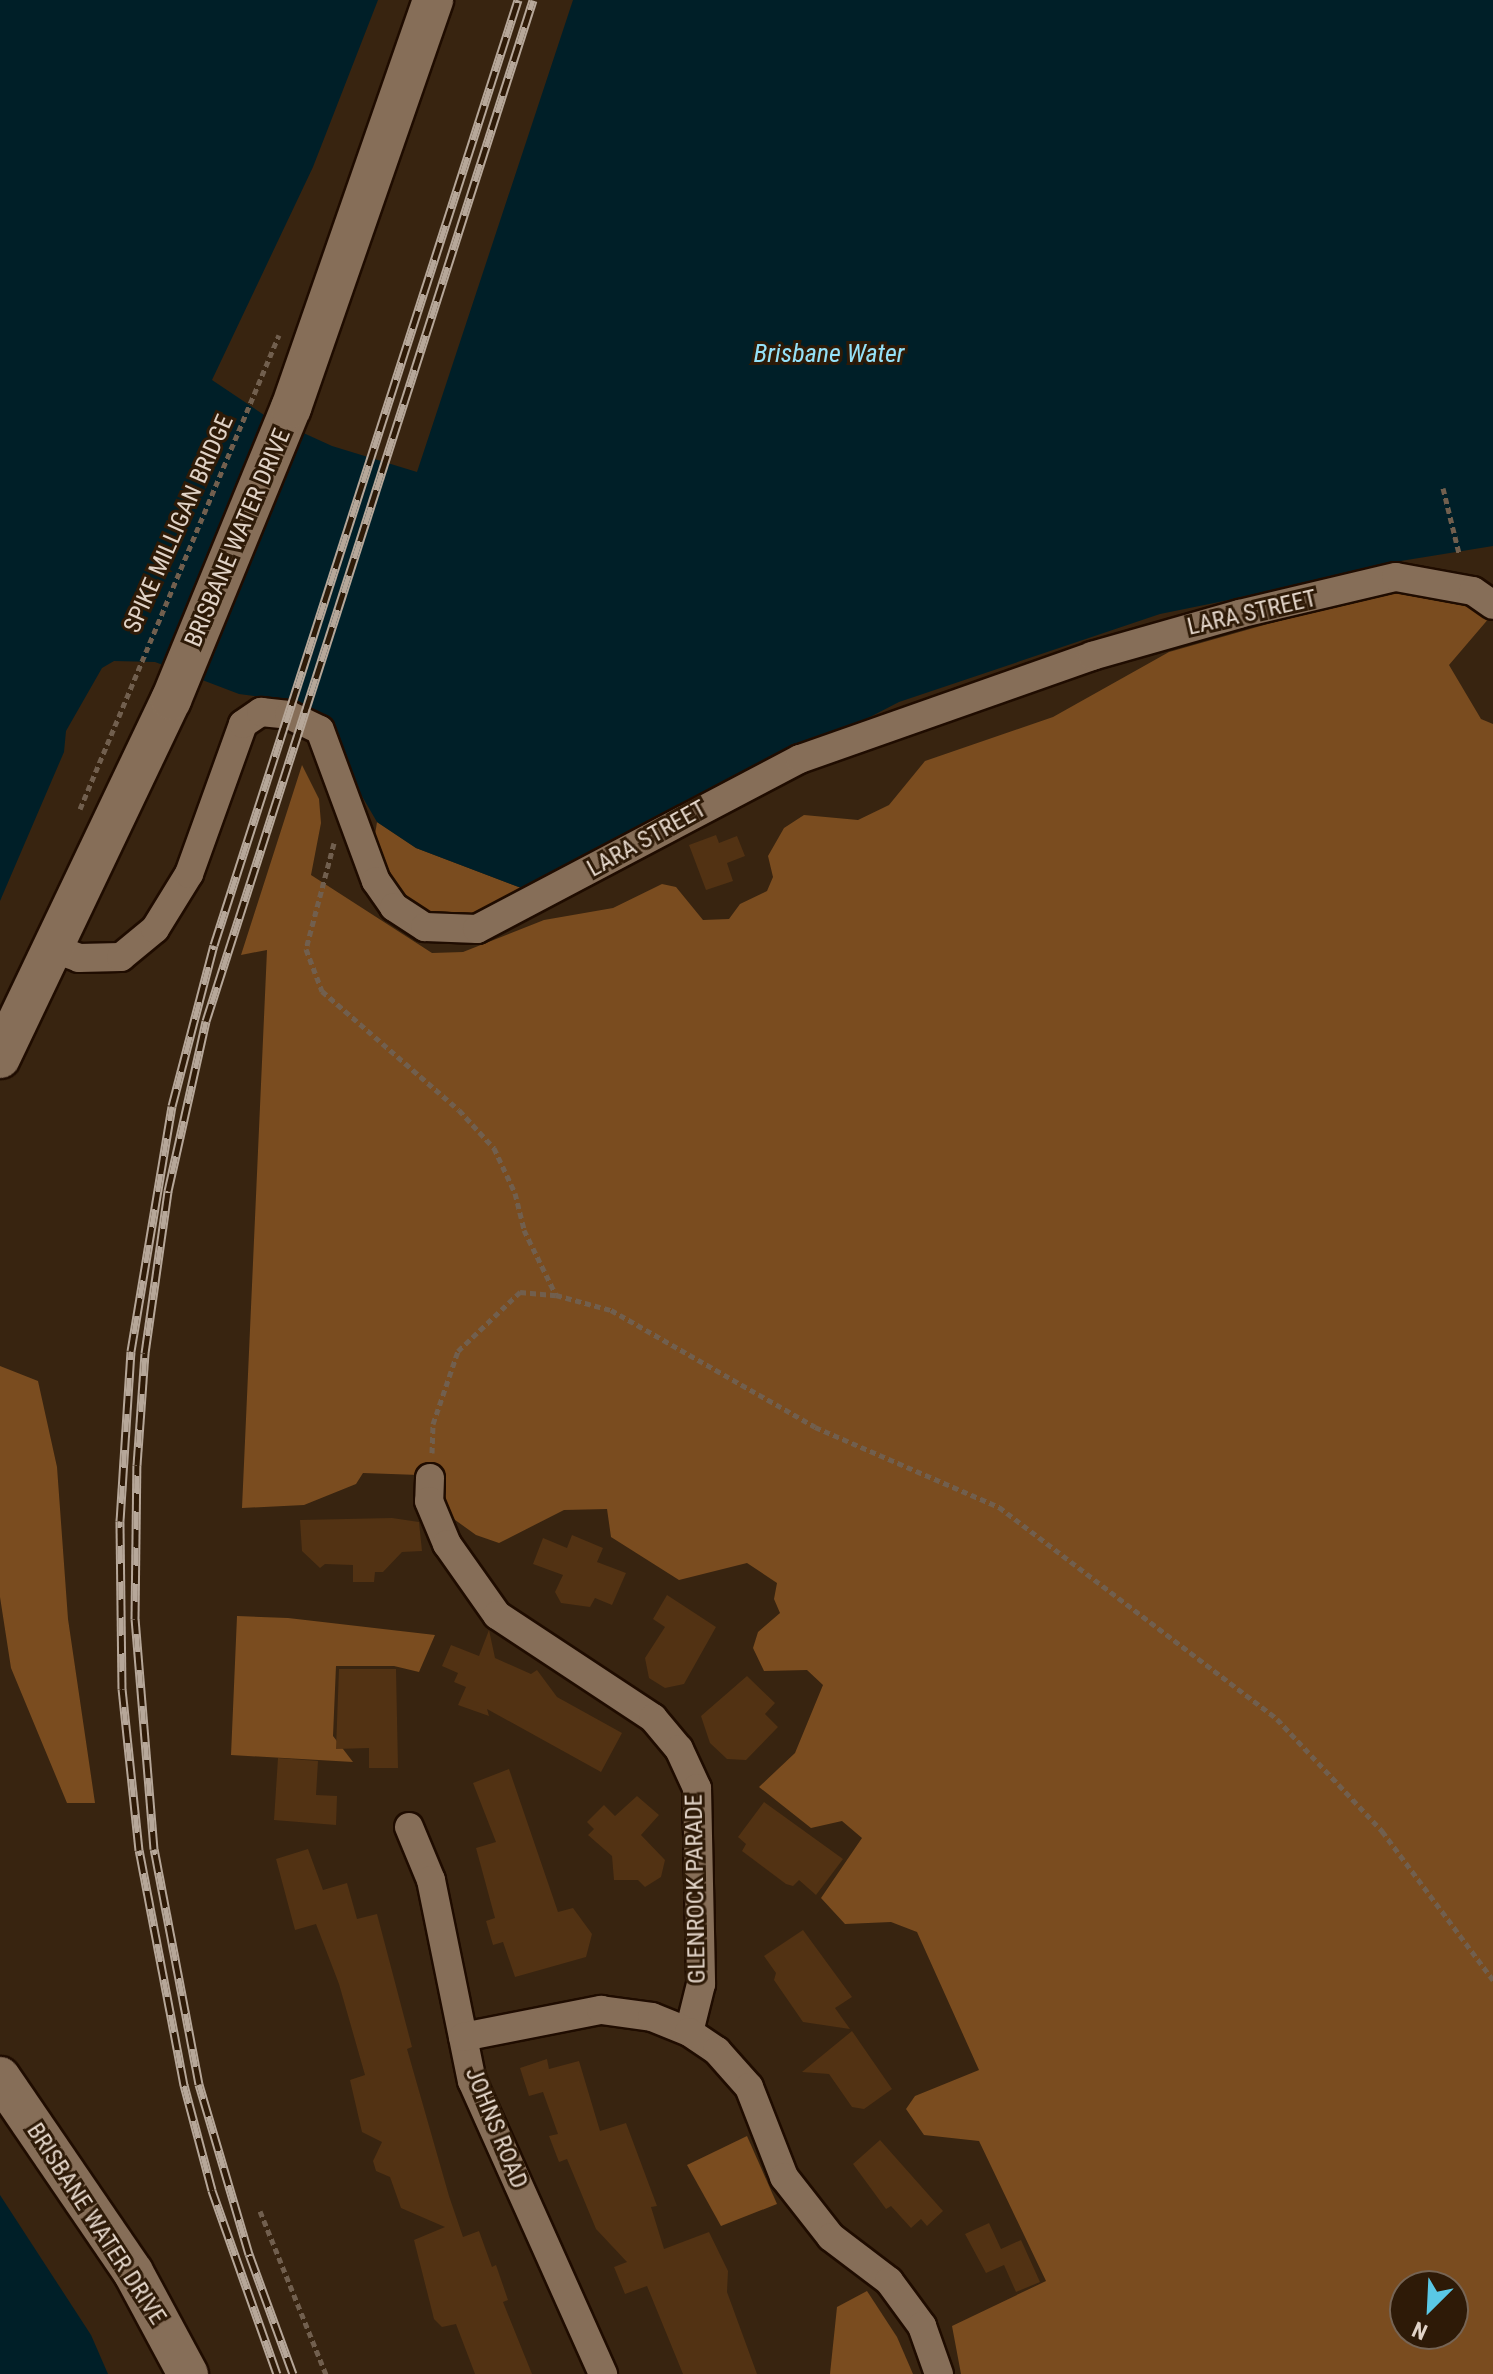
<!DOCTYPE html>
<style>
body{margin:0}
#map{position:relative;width:1493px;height:2374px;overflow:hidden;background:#382410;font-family:"Roboto Condensed",sans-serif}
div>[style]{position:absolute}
.forest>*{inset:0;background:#7a4c1f}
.water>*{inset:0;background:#001f28}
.building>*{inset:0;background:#523213}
.path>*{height:5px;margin-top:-2.5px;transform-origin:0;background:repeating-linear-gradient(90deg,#715f4e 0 6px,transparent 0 10px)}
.roads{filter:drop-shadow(2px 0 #1f0c00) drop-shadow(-2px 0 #1f0c00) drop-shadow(0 2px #1f0c00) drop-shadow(0 -2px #1f0c00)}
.street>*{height:28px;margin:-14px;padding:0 14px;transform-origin:14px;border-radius:14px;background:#866e58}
.secondary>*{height:40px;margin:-20px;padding:0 20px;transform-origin:20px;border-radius:20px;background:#866e58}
.rail>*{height:9px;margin-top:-4.5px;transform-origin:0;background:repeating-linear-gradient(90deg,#2e1a07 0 18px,#b6a799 0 36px);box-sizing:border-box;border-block:2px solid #b6a799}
span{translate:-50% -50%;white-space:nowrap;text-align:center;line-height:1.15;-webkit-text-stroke:6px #2e1a07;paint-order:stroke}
.street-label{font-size:24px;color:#e1d3c7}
.water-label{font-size:26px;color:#94e1f8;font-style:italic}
.north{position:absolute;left:1389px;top:2270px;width:80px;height:80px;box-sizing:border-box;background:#2e1a07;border:2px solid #766454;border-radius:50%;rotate:204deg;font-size:22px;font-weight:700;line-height:32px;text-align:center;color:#e1d3c7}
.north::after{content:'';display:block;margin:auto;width:28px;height:36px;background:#5ac8e6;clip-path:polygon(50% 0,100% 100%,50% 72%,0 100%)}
</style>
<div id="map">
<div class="forest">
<i style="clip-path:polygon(evenodd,1395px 588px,1466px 599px,1490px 617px,1449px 665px,1481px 719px,1493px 724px,1493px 2374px,961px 2374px,952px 2326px,1046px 2281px,979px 2141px,924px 2135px,906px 2109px,915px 2096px,979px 2070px,917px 1932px,891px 1922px,845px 1924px,821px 1898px,862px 1838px,842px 1821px,811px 1828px,759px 1787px,795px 1753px,823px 1685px,807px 1670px,764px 1671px,753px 1648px,758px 1632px,780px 1613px,774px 1599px,777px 1583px,747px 1563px,679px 1580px,611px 1537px,607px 1509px,564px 1510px,499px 1543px,476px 1535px,444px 1512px,419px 1475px,363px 1473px,356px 1484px,304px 1505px,242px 1508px,267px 950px,241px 955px,302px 765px,319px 799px,321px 823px,311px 875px,432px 953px,463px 952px,544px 920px,613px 908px,662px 884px,676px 887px,703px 920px,729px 919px,740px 904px,767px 891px,773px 877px,768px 856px,784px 828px,804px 815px,858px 820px,889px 805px,925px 761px,1053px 717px,1169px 652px,1395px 588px,1405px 2286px,1453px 2286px,1453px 2334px,1405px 2334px,1405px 2286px)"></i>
<i style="clip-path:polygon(377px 822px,416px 848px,532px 892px,467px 920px,434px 920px,404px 904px,391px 887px,374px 841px)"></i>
<i style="clip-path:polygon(0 1366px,38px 1381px,57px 1467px,68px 1619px,95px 1803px,67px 1803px,11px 1668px,0 1597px)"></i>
<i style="clip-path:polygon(237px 1616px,288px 1618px,435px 1635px,419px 1672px,394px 1666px,336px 1666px,333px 1736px,353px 1762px,231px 1755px)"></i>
<i style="clip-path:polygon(747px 2136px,777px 2204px,721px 2226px,687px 2165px)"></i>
<i style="clip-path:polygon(867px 2291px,897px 2337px,913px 2374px,830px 2374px,837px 2307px)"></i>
</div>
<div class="water">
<i style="clip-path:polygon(0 0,378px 0,313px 167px,212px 380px,264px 415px,332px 446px,417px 472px,573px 0,1493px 0,1493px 546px,1376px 565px,1366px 572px,1160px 614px,899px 702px,532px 892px,416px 848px,377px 822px,314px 714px,278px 699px,239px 694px,155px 662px,114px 661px,102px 668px,66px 731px,64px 752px,0 901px)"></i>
<i style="clip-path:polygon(0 2195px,91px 2335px,108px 2374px,0 2374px)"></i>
</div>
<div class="building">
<i style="clip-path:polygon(716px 835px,719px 843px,737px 836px,745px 856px,727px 863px,733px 881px,706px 890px,689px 845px)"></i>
<i style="clip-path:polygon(392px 1518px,419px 1522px,422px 1551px,402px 1552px,383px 1572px,375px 1572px,374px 1582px,353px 1582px,353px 1565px,325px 1564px,320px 1568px,302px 1551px,300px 1520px)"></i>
<i style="clip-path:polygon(572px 1535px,603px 1548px,597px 1562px,626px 1573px,612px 1605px,595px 1598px,590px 1607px,561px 1603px,555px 1592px,563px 1575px,533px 1564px,543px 1538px,567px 1548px)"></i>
<i style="clip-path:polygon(667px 1595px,716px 1627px,684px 1684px,665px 1688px,649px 1678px,645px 1658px,665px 1627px,653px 1619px)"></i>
<i style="clip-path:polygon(489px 1630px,495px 1658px,531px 1674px,537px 1670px,557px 1697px,622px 1733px,601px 1772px,487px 1709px,489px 1716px,458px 1705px,466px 1687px,454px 1682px,458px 1673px,442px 1666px,451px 1645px,479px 1656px)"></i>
<i style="clip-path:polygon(339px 1669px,396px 1669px,398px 1768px,369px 1768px,369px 1748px,336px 1749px)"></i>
<i style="clip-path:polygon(747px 1676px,775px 1703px,765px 1714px,778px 1727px,746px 1760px,727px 1759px,710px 1743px,701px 1716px)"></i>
<i style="clip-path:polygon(278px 1758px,318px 1761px,316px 1795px,337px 1796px,336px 1825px,274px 1820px)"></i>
<i style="clip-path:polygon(509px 1769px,558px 1912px,573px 1908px,592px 1934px,586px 1957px,515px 1977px,503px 1942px,493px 1945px,486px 1921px,495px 1918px,476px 1848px,496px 1842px,473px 1783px)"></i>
<i style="clip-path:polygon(637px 1796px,659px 1815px,641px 1835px,665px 1860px,661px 1877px,645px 1887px,638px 1880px,614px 1880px,612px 1856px,588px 1835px,594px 1829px,587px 1822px,604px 1805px,615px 1816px)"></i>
<i style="clip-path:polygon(764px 1802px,843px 1859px,816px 1895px,799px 1880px,793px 1886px,786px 1884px,742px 1851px,746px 1844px,738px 1837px)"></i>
<i style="clip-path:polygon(308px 1849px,323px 1890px,347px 1883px,357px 1919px,377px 1914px,412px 2047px,407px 2049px,449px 2196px,463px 2237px,479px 2231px,492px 2267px,496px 2265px,508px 2300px,503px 2302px,532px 2374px,475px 2374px,456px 2324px,442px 2327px,434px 2319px,414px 2240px,445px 2227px,401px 2208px,390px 2177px,376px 2171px,373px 2161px,382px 2142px,362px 2132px,350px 2080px,365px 2075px,339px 1984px,316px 1924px,295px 1930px,276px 1859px)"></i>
<i style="clip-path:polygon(803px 1930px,852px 1997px,835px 2008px,850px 2029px,803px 2022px,774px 1980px,776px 1973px,764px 1956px)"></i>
<i style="clip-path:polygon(852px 2031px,892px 2089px,864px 2109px,852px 2107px,829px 2074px,802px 2072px)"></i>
<i style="clip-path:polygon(547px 2059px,549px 2069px,579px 2061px,600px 2131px,626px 2123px,657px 2206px,651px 2207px,664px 2249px,709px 2232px,728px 2271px,727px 2292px,757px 2374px,683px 2374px,647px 2286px,625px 2294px,614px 2267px,627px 2262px,596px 2229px,567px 2159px,559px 2162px,549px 2136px,558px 2134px,543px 2092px,529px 2096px,520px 2068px)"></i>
<i style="clip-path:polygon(880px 2140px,943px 2211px,927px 2226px,921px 2219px,911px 2228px,891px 2206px,886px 2209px,853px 2164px)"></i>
<i style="clip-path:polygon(989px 2223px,1001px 2249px,1021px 2240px,1040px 2282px,1016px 2292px,1004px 2265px,986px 2273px,965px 2234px)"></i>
</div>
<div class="path">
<i style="left:1443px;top:488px;width:67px;rotate:76.2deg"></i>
<i style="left:80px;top:809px;width:514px;rotate:-67.23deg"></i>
<i style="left:334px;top:843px;width:110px;rotate:104.8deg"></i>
<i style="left:306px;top:949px;width:45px;rotate:69.1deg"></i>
<i style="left:322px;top:991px;width:181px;rotate:41deg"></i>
<i style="left:459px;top:1110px;width:52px;rotate:47.4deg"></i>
<i style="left:494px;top:1148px;width:50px;rotate:65deg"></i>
<i style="left:515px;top:1193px;width:38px;rotate:76deg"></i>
<i style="left:524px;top:1230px;width:72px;rotate:63.8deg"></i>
<i style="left:556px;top:1295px;width:57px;rotate:15.3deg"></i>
<i style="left:611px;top:1310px;width:235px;rotate:29.8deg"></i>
<i style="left:815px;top:1427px;width:201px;rotate:23.5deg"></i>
<i style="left:999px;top:1507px;width:350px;rotate:37.3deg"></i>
<i style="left:1277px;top:1719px;width:154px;rotate:46.8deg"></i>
<i style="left:1382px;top:1831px;width:186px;rotate:53.3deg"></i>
<i style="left:432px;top:1453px;width:29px;rotate:-88deg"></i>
<i style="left:433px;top:1424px;width:77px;rotate:-71.1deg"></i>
<i style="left:458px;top:1351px;width:86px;rotate:-43.6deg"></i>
<i style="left:520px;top:1292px;width:36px;rotate:5deg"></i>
<i style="left:260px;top:2211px;width:176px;rotate:68deg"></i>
</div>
<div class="roads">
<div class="street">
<i style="left:52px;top:948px;width:29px;rotate:20deg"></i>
<i style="left:79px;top:958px;width:42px;rotate:-1.4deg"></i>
<i style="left:121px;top:957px;width:44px;rotate:-39.5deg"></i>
<i style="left:155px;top:929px;width:65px;rotate:-58.3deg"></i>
<i style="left:189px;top:874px;width:159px;rotate:-70.2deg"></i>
<i style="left:243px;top:724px;width:22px;rotate:-34deg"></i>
<i style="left:261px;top:712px;width:28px;rotate:6deg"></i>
<i style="left:289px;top:715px;width:34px;rotate:26deg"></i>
<i style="left:320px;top:730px;width:161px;rotate:69.7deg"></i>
<i style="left:376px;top:881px;width:32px;rotate:55deg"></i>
<i style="left:394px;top:907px;width:37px;rotate:33deg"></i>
<i style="left:425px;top:927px;width:52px;rotate:2.2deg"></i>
<i style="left:477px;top:929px;width:365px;rotate:-27.8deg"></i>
<i style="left:800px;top:759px;width:310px;rotate:-19.4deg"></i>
<i style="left:1092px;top:656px;width:153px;rotate:-15.9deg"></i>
<i style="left:1239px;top:614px;width:161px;rotate:-13.3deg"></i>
<i style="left:1396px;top:577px;width:78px;rotate:10.3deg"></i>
<i style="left:1473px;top:591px;width:24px;rotate:35deg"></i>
<i style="left:430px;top:1478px;width:23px;rotate:92deg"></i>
<i style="left:429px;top:1501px;width:47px;rotate:67.3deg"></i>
<i style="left:447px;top:1544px;width:87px;rotate:54.8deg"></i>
<i style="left:497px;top:1615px;width:187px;rotate:33.4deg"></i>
<i style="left:653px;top:1718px;width:40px;rotate:50deg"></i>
<i style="left:679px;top:1749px;width:43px;rotate:65.2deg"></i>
<i style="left:697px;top:1788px;width:196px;rotate:88.8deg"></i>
<i style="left:701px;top:1984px;width:49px;rotate:104deg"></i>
<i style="left:409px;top:1827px;width:57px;rotate:67.5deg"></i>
<i style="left:431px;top:1880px;width:205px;rotate:78.5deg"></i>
<i style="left:472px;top:2081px;width:321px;rotate:65.9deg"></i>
<i style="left:463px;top:2037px;width:141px;rotate:-11.1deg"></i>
<i style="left:601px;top:2010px;width:51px;rotate:7.8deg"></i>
<i style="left:652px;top:2017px;width:40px;rotate:22deg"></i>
<i style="left:689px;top:2032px;width:34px;rotate:34deg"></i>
<i style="left:717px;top:2051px;width:48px;rotate:48.4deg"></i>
<i style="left:749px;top:2087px;width:97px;rotate:68.7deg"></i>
<i style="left:784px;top:2177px;width:76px;rotate:51.9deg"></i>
<i style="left:831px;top:2237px;width:73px;rotate:37.2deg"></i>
<i style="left:889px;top:2281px;width:56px;rotate:53.7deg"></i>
<i style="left:922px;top:2326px;width:51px;rotate:70.5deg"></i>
</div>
<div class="secondary">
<i style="left:0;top:1058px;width:397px;rotate:-64.5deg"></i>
<i style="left:171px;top:700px;width:316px;rotate:-67.7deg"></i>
<i style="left:291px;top:408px;width:432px;rotate:-70.8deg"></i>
<i style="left:0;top:2077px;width:236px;rotate:55.7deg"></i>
<i style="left:133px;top:2272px;width:116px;rotate:61.7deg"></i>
</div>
</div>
<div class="rail">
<i style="left:277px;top:2374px;width:195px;rotate:-109.5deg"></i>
<i style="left:212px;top:2190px;width:109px;rotate:-104.9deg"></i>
<i style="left:184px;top:2085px;width:239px;rotate:-100.8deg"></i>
<i style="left:139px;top:1850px;width:162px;rotate:-96deg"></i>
<i style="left:122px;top:1689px;width:168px;rotate:-90.7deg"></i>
<i style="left:120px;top:1521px;width:170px;rotate:-86.3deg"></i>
<i style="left:131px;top:1351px;width:248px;rotate:-80.5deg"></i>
<i style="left:172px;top:1106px;width:166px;rotate:-75.4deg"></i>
<i style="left:214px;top:945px;width:993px;rotate:-72.17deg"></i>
<i style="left:293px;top:2374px;width:128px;rotate:-110.1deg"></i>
<i style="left:249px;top:2254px;width:177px;rotate:-106.4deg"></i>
<i style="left:199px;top:2084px;width:239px;rotate:-100.8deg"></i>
<i style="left:154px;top:1849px;width:231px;rotate:-94.7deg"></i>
<i style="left:135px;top:1619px;width:154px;rotate:-89.3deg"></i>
<i style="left:137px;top:1465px;width:112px;rotate:-85.9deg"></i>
<i style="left:145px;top:1353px;width:164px;rotate:-81.9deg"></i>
<i style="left:168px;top:1191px;width:174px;rotate:-77.4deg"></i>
<i style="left:206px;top:1021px;width:1072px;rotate:-72.24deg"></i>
</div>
<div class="street-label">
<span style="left:179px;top:524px;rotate:-66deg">SPIKE MILLIGAN BRIDGE</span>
<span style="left:238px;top:538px;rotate:-67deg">BRISBANE WATER DRIVE</span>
<span style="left:1252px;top:613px;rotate:-13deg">LARA STREET</span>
<span style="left:647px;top:839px;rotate:-29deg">LARA STREET</span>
<span style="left:696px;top:1889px;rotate:-91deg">GLENROCK PARADE</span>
<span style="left:496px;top:2128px;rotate:68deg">JOHNS ROAD</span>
<span style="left:96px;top:2224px;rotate:57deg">BRISBANE WATER DRIVE</span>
</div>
<div class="water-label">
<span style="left:829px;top:354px">Brisbane Water</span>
</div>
<div class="north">N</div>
</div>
